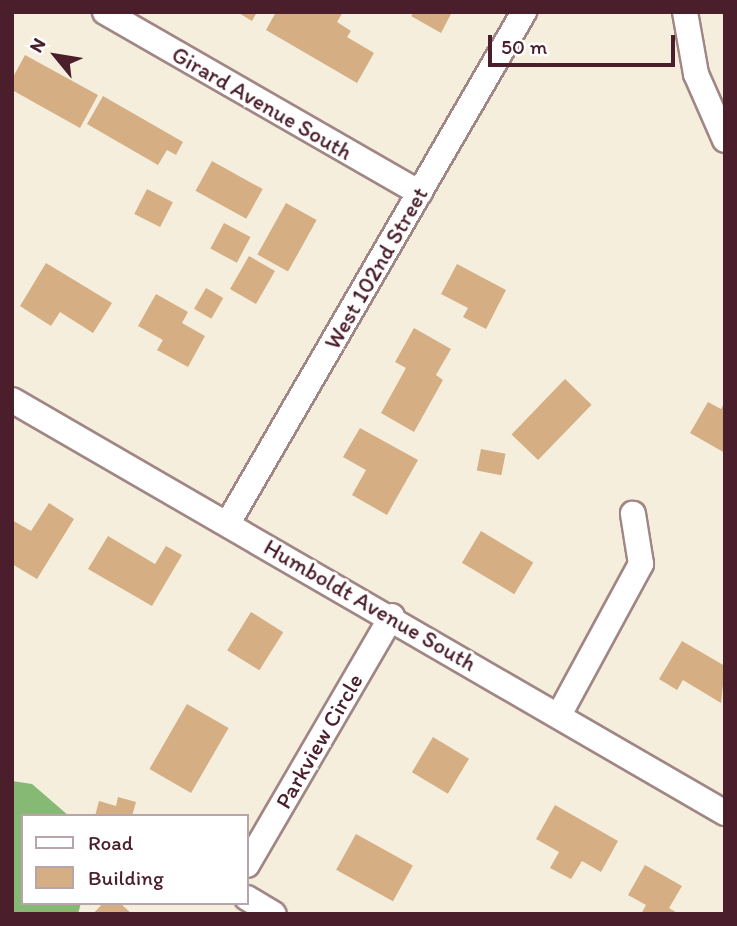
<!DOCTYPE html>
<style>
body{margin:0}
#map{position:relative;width:737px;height:926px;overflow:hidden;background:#f6eedd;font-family:Itim,sans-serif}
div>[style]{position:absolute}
.forest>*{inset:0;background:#86b974}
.building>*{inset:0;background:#d5ae84;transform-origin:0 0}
.roads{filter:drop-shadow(2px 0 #a08684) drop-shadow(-2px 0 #a08684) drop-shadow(0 2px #a08684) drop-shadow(0 -2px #a08684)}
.minor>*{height:24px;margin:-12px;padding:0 12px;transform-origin:12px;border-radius:12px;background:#fff}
span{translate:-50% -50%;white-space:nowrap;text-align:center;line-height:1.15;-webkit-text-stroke:6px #fff;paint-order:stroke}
.street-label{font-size:23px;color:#4a1f2b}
.frame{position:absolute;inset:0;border:14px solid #4a1f2b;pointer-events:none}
.legend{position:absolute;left:21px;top:814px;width:228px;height:91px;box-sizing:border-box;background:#fff;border:2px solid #b7a5aa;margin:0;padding:9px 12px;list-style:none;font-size:21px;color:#4a1f2b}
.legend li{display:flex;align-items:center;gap:14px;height:35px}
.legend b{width:35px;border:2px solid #b7a5aa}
.north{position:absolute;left:21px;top:21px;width:70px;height:70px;-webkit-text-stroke:5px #fff;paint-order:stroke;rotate:300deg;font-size:19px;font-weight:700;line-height:28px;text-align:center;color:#4a1f2b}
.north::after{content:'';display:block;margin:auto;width:24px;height:32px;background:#4a1f2b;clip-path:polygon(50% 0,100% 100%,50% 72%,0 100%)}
.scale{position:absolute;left:488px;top:35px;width:187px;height:32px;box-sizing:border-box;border:4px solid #4a1f2b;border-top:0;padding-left:9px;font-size:21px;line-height:24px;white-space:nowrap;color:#4a1f2b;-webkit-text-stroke:5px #fff;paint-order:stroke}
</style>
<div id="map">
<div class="forest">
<i style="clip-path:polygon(12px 781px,32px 784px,69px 816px,23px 816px,23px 903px,81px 903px,78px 914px,12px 914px)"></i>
</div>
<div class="building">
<i style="clip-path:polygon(237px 12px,257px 12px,252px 21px)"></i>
<i style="clip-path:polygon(276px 12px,343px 12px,337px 22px,351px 31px,347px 37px,374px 53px,357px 83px,266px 30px)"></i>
<i style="clip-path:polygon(414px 12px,452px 12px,441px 33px,411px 16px)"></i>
<i style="clip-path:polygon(25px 55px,98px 95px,80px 128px,12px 90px,12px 79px)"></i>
<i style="clip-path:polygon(103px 96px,183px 142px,176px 155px,167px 150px,158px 165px,87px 124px)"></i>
<i style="left:212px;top:161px;width:58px;height:34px;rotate:29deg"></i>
<i style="left:147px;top:189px;width:29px;height:28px;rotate:27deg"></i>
<i style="left:286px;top:203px;width:35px;height:59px;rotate:29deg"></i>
<i style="left:224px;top:223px;width:30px;height:29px;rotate:28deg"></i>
<i style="left:249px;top:256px;width:30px;height:38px;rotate:30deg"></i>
<i style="clip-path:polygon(46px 263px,112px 303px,93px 333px,60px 312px,51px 326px,20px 306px)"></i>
<i style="clip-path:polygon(457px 264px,506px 290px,486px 329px,463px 317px,468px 308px,441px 294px)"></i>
<i style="left:206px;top:288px;width:20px;height:24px;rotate:30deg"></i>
<i style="clip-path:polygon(156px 294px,188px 312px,182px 323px,205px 336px,188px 367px,157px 350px,163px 340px,138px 326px)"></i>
<i style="clip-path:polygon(414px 328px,451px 349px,436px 375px,443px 380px,414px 432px,381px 413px,406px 368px,395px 362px)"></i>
<i style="left:565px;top:379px;width:37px;height:77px;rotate:44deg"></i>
<i style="clip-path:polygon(708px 402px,721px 409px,725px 402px,725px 453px,690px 433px)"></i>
<i style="clip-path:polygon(360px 428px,418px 460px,387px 515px,352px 495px,366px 470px,343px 457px)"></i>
<i style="left:481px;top:449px;width:25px;height:22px;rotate:11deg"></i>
<i style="clip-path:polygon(49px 503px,74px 519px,37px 579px,12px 564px,12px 520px,31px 531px)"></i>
<i style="left:481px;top:531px;width:61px;height:37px;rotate:31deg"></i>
<i style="clip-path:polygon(108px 536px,155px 564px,166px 546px,182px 555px,152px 606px,88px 569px)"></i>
<i style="left:251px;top:612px;width:38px;height:45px;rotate:32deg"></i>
<i style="clip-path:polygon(682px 641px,725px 666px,721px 703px,683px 680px,677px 690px,659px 679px)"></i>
<i style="left:187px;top:704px;width:48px;height:75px;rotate:30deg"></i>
<i style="left:433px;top:737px;width:42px;height:41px;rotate:31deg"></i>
<i style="clip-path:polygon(118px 797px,136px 802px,132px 816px,95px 816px,99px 801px,116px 806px)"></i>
<i style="clip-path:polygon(555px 805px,618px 841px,601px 872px,582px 861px,571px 879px,550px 868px,559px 852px,536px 839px)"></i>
<i style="left:356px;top:834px;width:65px;height:41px;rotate:29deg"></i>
<i style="clip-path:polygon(645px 865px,682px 886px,669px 908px,679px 914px,641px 914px,646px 905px,628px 895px)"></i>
<i style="clip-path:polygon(103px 903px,120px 903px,132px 914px,93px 914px)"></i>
</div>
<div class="roads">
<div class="minor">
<i style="left:105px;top:12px;width:363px;rotate:29.9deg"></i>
<i style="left:685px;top:12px;width:63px;rotate:79.9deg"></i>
<i style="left:696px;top:74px;width:72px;rotate:66.3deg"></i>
<i style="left:12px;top:400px;width:824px;rotate:30.08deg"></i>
<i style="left:228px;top:523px;width:591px;rotate:-59.92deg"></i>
<i style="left:559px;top:715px;width:172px;rotate:-61.5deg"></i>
<i style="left:641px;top:564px;width:51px;rotate:-99.1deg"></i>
<i style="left:247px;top:865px;width:288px;rotate:-59.8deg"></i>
<i style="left:247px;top:898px;width:31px;rotate:31deg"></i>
</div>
</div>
<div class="street-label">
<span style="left:262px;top:103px;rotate:30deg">Girard Avenue South</span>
<span style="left:376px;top:268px;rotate:-60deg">West 102nd Street</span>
<span style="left:370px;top:605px;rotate:30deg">Humboldt Avenue South</span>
<span style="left:319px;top:741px;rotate:-60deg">Parkview Circle</span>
</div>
<div class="frame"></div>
<ul class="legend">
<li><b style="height:9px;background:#fff"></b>Road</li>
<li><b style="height:19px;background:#d5ae84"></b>Building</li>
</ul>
<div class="north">N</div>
<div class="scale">50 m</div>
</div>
